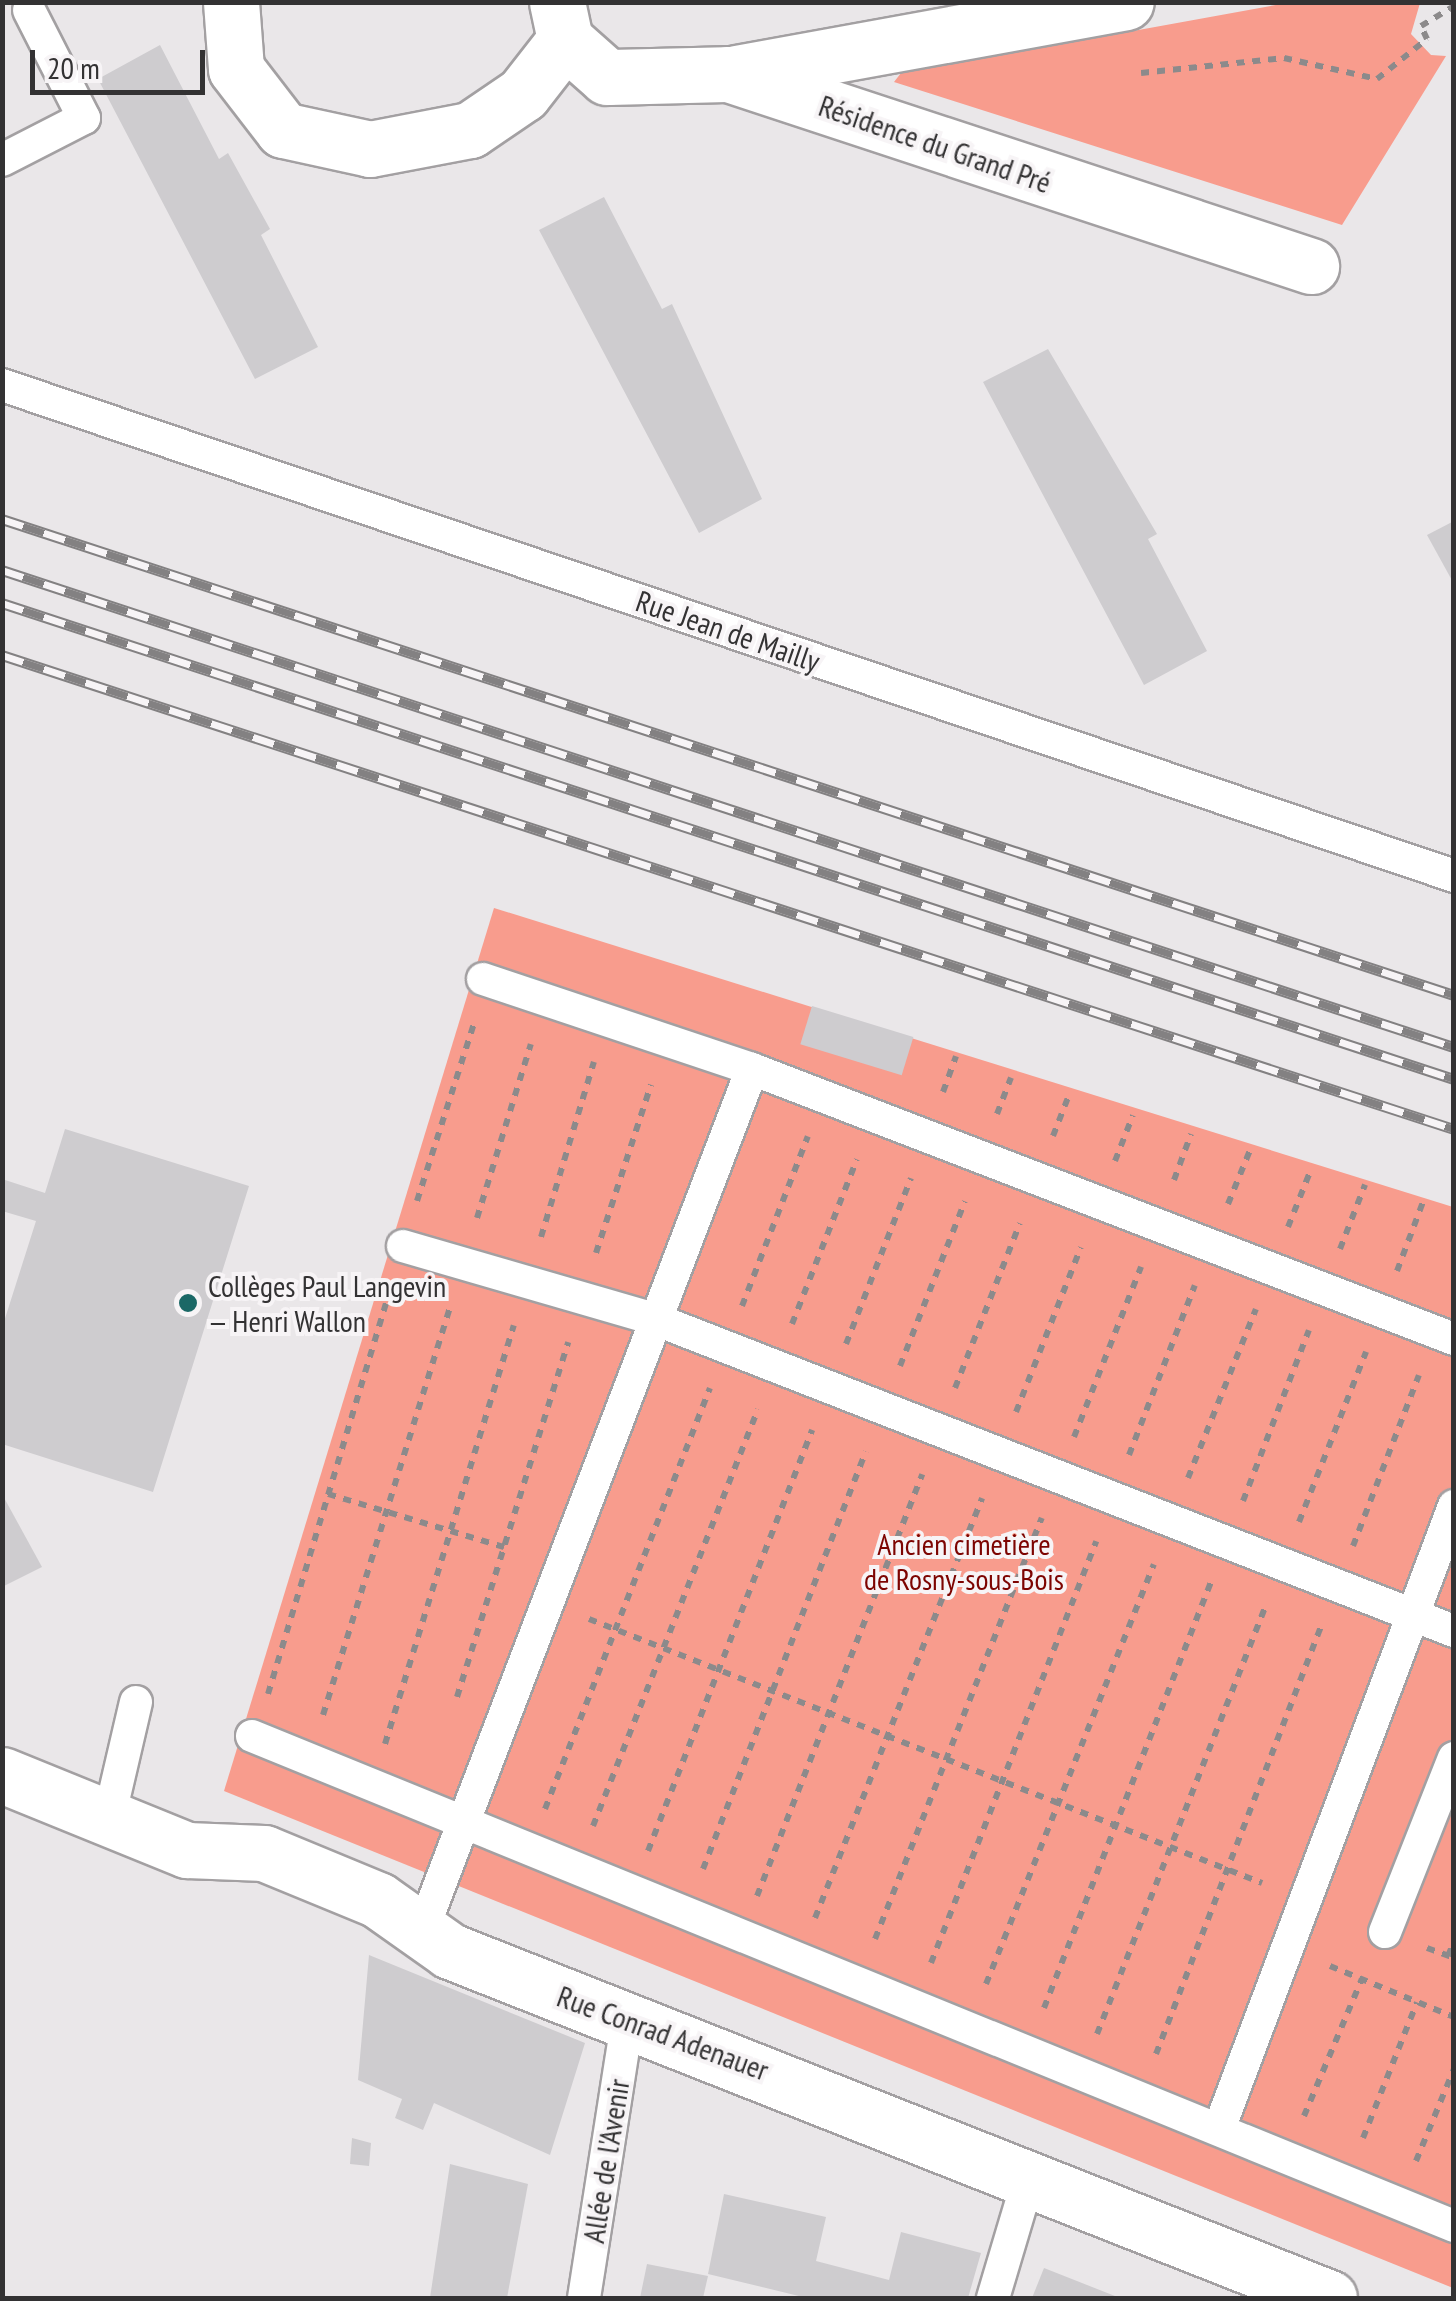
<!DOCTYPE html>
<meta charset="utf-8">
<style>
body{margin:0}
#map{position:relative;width:1456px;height:2301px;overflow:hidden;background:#eae7e9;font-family:"PT Sans Narrow",sans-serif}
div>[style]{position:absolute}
.green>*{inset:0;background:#f89c8d}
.building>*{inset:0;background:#cecccf;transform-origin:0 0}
.path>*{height:6px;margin-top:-3px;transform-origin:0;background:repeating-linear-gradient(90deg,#8c8a8b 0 8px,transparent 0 16px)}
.roads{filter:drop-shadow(2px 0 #a3a0a2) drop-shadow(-2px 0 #a3a0a2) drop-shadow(0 2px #a3a0a2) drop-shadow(0 -2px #a3a0a2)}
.lane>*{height:32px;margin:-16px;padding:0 16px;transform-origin:16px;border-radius:16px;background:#fff}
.street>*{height:55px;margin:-27.5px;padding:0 27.5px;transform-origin:27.5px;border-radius:27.5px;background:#fff}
.rail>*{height:11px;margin-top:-5.5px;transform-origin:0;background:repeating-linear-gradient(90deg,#f7f4f6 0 22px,#838182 0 44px);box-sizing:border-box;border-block:2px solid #838182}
.dots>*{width:28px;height:28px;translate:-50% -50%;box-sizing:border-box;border:5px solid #f7f4f6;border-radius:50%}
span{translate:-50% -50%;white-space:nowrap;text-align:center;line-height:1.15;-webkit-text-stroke:8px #f7f4f6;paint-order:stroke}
.street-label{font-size:30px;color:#333233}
.poi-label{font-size:30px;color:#333233}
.left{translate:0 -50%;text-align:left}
.park-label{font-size:30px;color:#7d0401}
.frame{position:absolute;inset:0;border:5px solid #333233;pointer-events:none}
.scale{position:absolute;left:30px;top:50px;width:175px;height:45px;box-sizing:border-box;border:5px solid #333233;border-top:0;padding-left:12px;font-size:30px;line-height:35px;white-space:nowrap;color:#333233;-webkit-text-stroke:8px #f7f4f6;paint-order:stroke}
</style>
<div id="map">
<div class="green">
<i style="clip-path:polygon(1287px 3px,1420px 3px,1411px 34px,1431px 55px,1446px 56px,1342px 225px,894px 82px,901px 73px)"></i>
<i style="clip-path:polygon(494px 908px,1453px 1207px,1453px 2288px,224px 1791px)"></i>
</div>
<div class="building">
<i style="clip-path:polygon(160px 45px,219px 159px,228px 153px,270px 229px,261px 235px,318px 347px,255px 379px,98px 79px)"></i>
<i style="clip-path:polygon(604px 197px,662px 309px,672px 304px,762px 499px,699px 533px,539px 230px)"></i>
<i style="clip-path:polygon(1048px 349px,1157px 534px,1148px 539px,1207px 651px,1144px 685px,983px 382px)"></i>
<i style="clip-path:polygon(1454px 521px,1454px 584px,1427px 535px)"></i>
<i style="left:812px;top:1006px;width:106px;height:40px;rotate:17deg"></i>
<i style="clip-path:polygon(65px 1129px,249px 1186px,153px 1492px,2px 1444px,2px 1328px,36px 1221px,2px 1211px,2px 1179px,45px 1193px)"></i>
<i style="clip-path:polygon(2px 1494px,42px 1567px,2px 1587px)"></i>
<i style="clip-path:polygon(369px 1955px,585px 2043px,550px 2155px,434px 2103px,423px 2130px,395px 2118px,402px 2099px,358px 2080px)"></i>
<i style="clip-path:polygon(352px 2138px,371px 2143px,369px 2166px,350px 2164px)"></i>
<i style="clip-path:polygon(450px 2164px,528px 2184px,507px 2298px,430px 2298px)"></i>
<i style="clip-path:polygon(724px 2194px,826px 2217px,816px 2261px,889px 2280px,901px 2232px,981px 2253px,968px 2298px,807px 2298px,708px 2274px)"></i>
<i style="clip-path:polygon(647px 2264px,708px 2276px,703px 2298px,640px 2298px)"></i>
<i style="clip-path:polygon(1044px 2268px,1120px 2298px,1032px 2298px)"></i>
</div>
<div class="path">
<i style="left:1141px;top:73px;width:144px;rotate:-6deg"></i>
<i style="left:1284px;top:58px;width:95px;rotate:12.7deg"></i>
<i style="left:1377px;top:79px;width:64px;rotate:-38.7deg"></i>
<i style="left:1427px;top:39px;width:14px;rotate:-115deg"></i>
<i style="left:1421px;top:26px;width:39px;rotate:-31deg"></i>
<i style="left:943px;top:1092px;width:38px;rotate:-70deg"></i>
<i style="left:997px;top:1114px;width:39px;rotate:-69deg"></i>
<i style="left:1053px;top:1136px;width:44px;rotate:-68.7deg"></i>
<i style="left:1115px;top:1161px;width:49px;rotate:-68.6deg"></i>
<i style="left:1174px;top:1180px;width:49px;rotate:-69.7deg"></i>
<i style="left:417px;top:1201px;width:187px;rotate:-72.2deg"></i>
<i style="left:1228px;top:1204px;width:58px;rotate:-67.8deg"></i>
<i style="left:477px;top:1218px;width:182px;rotate:-72.8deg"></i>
<i style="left:1288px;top:1227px;width:59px;rotate:-68.2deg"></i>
<i style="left:541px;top:1237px;width:183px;rotate:-73.2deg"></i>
<i style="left:1340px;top:1249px;width:69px;rotate:-68.7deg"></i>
<i style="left:596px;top:1253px;width:177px;rotate:-71.9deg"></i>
<i style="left:1397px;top:1271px;width:74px;rotate:-69.4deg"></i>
<i style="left:742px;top:1306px;width:182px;rotate:-68.8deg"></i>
<i style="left:792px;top:1324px;width:177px;rotate:-68.5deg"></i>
<i style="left:846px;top:1344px;width:178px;rotate:-68.6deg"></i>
<i style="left:900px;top:1366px;width:177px;rotate:-68.5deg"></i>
<i style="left:955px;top:1388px;width:177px;rotate:-68.5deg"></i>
<i style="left:1016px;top:1412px;width:177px;rotate:-68.5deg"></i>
<i style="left:1074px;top:1437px;width:183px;rotate:-68.5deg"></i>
<i style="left:1129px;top:1455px;width:182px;rotate:-68.8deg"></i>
<i style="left:1188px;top:1478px;width:182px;rotate:-68.1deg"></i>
<i style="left:328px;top:1494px;width:184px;rotate:16.8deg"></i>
<i style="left:1243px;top:1501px;width:183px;rotate:-68.9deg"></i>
<i style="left:1299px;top:1522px;width:183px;rotate:-68.5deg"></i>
<i style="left:1353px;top:1546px;width:183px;rotate:-68.9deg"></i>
<i style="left:589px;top:1619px;width:723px;rotate:21.42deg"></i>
<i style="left:268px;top:1694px;width:423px;rotate:-73.2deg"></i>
<i style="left:457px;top:1697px;width:372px;rotate:-72.6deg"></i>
<i style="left:323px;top:1715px;width:427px;rotate:-72.7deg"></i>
<i style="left:385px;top:1744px;width:438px;rotate:-72.9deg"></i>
<i style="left:545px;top:1809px;width:452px;rotate:-68.6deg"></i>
<i style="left:593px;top:1826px;width:448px;rotate:-68.4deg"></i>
<i style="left:648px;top:1851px;width:452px;rotate:-68.7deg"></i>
<i style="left:703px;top:1869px;width:448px;rotate:-68.7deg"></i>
<i style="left:757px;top:1896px;width:453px;rotate:-68.6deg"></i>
<i style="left:815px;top:1918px;width:452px;rotate:-68.3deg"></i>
<i style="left:875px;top:1939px;width:453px;rotate:-68.4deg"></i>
<i style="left:1427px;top:1948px;width:29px;rotate:20deg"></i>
<i style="left:1448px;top:1956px;width:15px;rotate:-67deg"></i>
<i style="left:931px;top:1963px;width:453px;rotate:-68.6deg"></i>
<i style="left:1330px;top:1966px;width:134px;rotate:22.4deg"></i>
<i style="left:986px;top:1984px;width:452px;rotate:-68.2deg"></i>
<i style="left:1044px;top:2008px;width:458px;rotate:-68.6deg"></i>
<i style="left:1097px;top:2034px;width:458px;rotate:-68.5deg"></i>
<i style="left:1156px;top:2054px;width:458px;rotate:-68.9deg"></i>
<i style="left:1304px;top:2116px;width:149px;rotate:-67.1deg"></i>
<i style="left:1363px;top:2138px;width:146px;rotate:-68.3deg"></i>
<i style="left:1416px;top:2161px;width:100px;rotate:-67.6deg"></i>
</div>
<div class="roads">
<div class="lane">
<i style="left:2px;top:160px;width:92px;rotate:-27.1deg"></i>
<i style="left:84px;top:118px;width:121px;rotate:-117deg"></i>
<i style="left:2px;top:385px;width:1533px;rotate:18.68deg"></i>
<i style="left:483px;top:979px;width:284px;rotate:18.5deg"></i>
<i style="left:752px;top:1069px;width:752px;rotate:21.04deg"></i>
<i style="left:403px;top:1246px;width:265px;rotate:16.2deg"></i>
<i style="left:657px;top:1320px;width:856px;rotate:21.32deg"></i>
<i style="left:252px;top:1736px;width:1298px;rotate:22.18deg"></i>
<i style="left:109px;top:1818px;width:119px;rotate:-76.9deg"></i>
<i style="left:422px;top:1931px;width:923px;rotate:-69.05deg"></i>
<i style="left:1385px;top:1932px;width:187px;rotate:-68.4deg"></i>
<i style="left:1219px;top:2129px;width:666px;rotate:-69.33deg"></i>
<i style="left:584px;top:2298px;width:278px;rotate:-81.1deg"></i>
<i style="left:993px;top:2298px;width:126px;rotate:-73.4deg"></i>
</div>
<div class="street">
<i style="left:231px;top:2px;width:67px;rotate:85.7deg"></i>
<i style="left:236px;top:69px;width:77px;rotate:52.4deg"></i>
<i style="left:283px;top:130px;width:89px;rotate:12.3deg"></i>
<i style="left:370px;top:149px;width:102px;rotate:-10.8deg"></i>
<i style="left:470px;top:130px;width:64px;rotate:-34.2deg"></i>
<i style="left:523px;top:94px;width:68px;rotate:-52.1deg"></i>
<i style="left:557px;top:2px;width:39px;rotate:78deg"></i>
<i style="left:565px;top:40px;width:56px;rotate:41.4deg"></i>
<i style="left:607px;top:77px;width:121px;rotate:-1.4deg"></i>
<i style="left:728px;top:74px;width:614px;rotate:18.23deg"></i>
<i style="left:736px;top:73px;width:396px;rotate:-10.3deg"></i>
<i style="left:2px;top:1775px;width:200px;rotate:22.1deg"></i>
<i style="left:187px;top:1850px;width:77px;rotate:2.2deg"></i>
<i style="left:264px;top:1853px;width:123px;rotate:22.4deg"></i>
<i style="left:378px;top:1900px;width:88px;rotate:35.3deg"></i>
<i style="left:450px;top:1951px;width:945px;rotate:21.54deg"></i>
</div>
</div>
<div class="rail">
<i style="left:2px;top:519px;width:1528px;rotate:18.15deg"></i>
<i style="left:2px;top:570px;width:1528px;rotate:18.19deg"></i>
<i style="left:2px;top:603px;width:1528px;rotate:18.15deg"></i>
<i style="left:2px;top:655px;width:1527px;rotate:18.08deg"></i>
</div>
<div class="dots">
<i style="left:188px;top:1303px;background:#1b6866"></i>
</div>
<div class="street-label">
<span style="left:935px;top:144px;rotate:19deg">Résidence du Grand Pré</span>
<span style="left:728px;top:631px;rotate:19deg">Rue Jean de Mailly</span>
<span style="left:663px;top:2033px;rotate:20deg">Rue Conrad Adenauer</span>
<span style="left:606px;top:2161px;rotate:-81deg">Allée de l'Avenir</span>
</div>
<div class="poi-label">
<span class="left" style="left:208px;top:1303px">Collèges Paul Langevin<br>— Henri Wallon</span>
</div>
<div class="park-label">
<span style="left:964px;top:1561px">Ancien cimetière<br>de Rosny-sous-Bois</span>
</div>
<div class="frame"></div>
<div class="scale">20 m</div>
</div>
